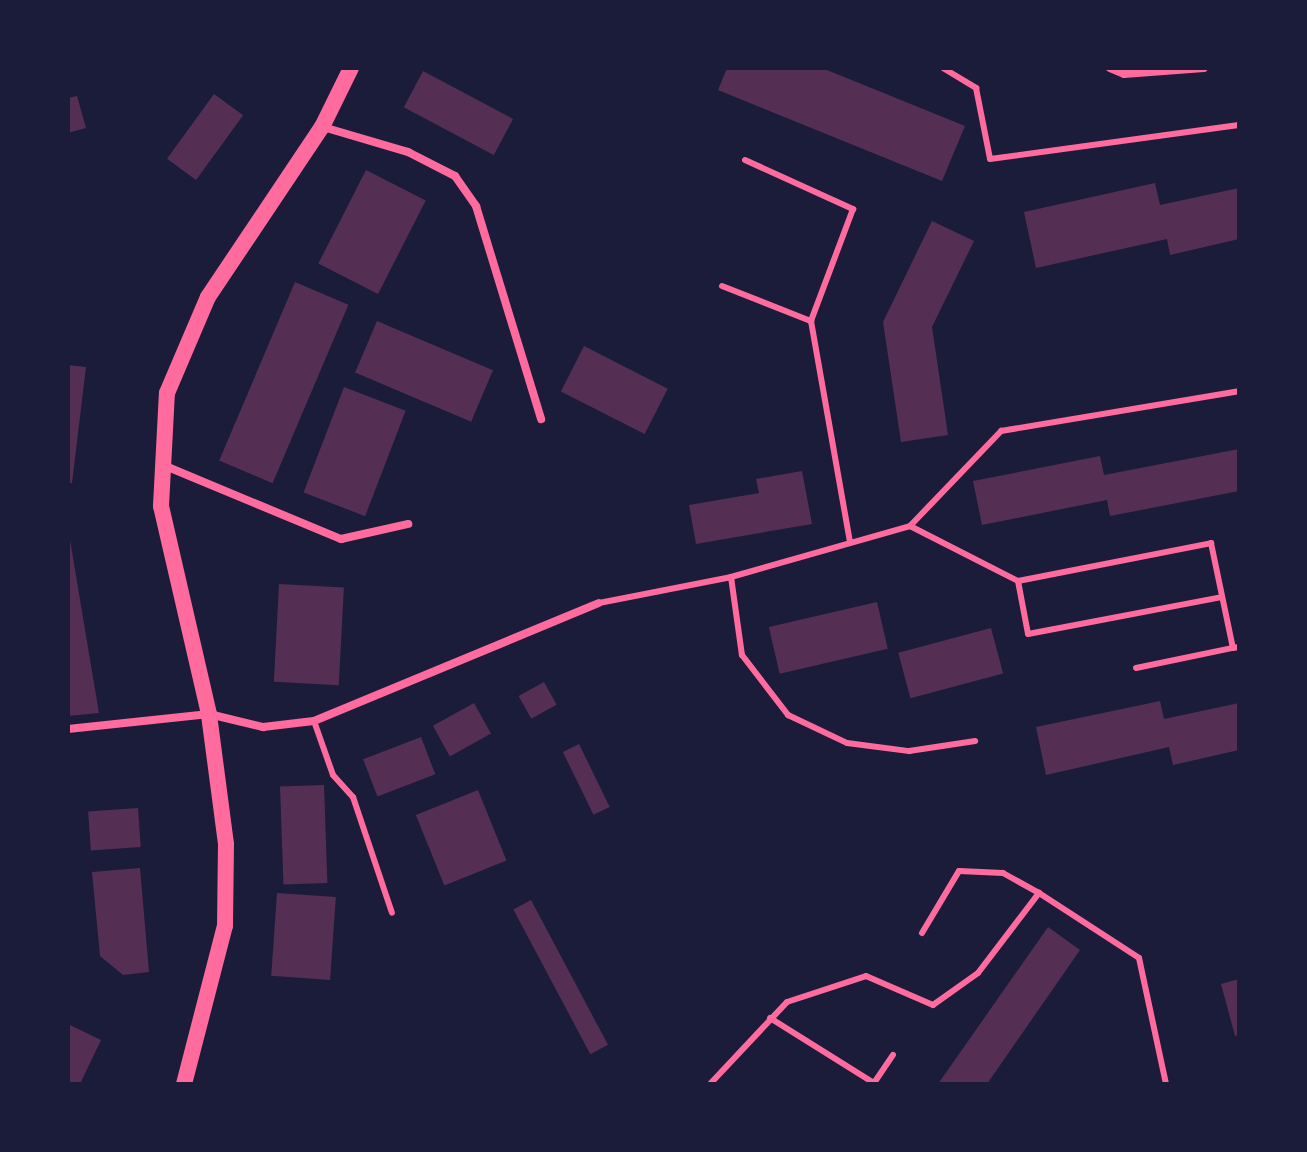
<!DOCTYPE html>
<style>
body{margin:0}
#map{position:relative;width:1307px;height:1152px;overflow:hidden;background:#1b1b3a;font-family:"Noto Serif",serif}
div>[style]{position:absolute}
.building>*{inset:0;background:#542f53;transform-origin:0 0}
.service>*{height:6px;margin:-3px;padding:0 3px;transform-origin:3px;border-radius:3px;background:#ff6b9d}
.minor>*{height:8px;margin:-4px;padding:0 4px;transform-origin:4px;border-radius:4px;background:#ff6b9d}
.secondary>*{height:16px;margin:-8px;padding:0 8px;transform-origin:8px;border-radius:8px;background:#ff6b9d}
span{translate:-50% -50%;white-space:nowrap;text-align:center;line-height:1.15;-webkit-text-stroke:8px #1b1b3a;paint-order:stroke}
.frame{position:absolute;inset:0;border:70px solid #1b1b3a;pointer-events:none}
</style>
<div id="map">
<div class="building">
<i style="clip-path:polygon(727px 68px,822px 68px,965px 126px,942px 181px,718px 90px)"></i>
<i style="left:423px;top:71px;width:102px;height:41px;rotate:28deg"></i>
<i style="left:214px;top:94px;width:36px;height:80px;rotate:36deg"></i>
<i style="clip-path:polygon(77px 96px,86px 128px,68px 133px,68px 98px)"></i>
<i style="left:366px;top:170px;width:67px;height:105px;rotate:27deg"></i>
<i style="clip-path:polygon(1155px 183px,1160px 205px,1239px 188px,1239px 239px,1170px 255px,1167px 239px,1036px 268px,1024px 212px)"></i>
<i style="clip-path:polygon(932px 221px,974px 241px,932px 327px,948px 435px,901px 442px,883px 322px)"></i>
<i style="left:295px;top:282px;width:58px;height:194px;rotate:23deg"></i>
<i style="left:377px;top:321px;width:126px;height:56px;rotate:23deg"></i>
<i style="left:584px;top:346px;width:94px;height:51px;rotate:27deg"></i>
<i style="clip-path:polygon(68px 365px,86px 367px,72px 483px,68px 483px)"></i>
<i style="left:344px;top:387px;width:66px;height:113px;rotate:21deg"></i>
<i style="clip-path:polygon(1239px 449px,1239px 491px,1110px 516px,1107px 500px,982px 525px,973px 481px,1100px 456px,1104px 475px)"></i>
<i style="clip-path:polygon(802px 471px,812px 524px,696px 544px,689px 505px,759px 493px,756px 479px)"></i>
<i style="clip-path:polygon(68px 540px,70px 540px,99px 713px,68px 716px)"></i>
<i style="left:279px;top:584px;width:65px;height:98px;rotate:3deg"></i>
<i style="left:877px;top:602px;width:48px;height:111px;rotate:77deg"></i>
<i style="left:991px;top:628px;width:47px;height:96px;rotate:75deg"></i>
<i style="left:544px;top:682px;width:26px;height:29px;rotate:61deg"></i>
<i style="clip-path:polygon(1160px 701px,1164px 719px,1239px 703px,1239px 750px,1173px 765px,1169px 747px,1046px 775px,1036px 727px)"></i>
<i style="left:474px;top:703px;width:35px;height:47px;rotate:61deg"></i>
<i style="left:421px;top:737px;width:40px;height:62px;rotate:69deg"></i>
<i style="left:579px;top:744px;width:70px;height:18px;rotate:64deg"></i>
<i style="left:324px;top:785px;width:98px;height:44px;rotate:88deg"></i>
<i style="left:478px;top:790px;width:76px;height:67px;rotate:68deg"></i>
<i style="left:138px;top:808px;width:39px;height:50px;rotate:86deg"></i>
<i style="clip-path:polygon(140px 868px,149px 972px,123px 975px,100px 956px,92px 872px)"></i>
<i style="left:277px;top:893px;width:59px;height:83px;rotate:4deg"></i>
<i style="left:531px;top:900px;width:164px;height:20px;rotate:62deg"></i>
<i style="clip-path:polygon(1048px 927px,1080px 950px,987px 1084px,938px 1084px)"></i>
<i style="clip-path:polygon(1239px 979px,1239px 1035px,1235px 1036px,1221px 984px)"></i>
<i style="clip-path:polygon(68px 1024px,101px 1040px,80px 1084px,68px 1084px)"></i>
</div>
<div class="service">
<i style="left:943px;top:68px;width:39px;rotate:31deg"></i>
<i style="left:976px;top:88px;width:72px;rotate:78.8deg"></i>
<i style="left:990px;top:159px;width:251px;rotate:-7.8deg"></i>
<i style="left:745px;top:160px;width:119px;rotate:24.4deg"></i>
<i style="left:853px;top:209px;width:120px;rotate:110.6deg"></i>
<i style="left:811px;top:321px;width:225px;rotate:80deg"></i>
<i style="left:722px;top:286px;width:96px;rotate:21.5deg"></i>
<i style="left:910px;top:526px;width:121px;rotate:27deg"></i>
<i style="left:1018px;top:581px;width:197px;rotate:-11.1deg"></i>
<i style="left:1211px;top:543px;width:107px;rotate:78.2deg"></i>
<i style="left:1233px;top:648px;width:6px;rotate:-9deg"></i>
<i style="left:731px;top:577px;width:79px;rotate:82deg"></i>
<i style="left:742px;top:655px;width:76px;rotate:52.5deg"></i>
<i style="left:788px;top:715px;width:65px;rotate:25.4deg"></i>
<i style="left:847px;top:743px;width:63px;rotate:7.4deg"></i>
<i style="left:909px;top:751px;width:67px;rotate:-8.6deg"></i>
<i style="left:1018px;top:581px;width:54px;rotate:79.3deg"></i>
<i style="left:1028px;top:634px;width:197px;rotate:-10.8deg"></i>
<i style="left:599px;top:603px;width:135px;rotate:-11.1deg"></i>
<i style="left:731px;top:577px;width:186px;rotate:-15.9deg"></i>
<i style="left:910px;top:526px;width:132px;rotate:-46.2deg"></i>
<i style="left:1001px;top:431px;width:241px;rotate:-9.5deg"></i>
<i style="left:1136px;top:668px;width:99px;rotate:-11.7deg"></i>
<i style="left:314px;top:721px;width:57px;rotate:70.6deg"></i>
<i style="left:333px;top:775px;width:30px;rotate:48deg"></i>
<i style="left:353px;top:797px;width:122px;rotate:71.4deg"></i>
<i style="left:922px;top:933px;width:72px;rotate:-59.2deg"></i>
<i style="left:959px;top:871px;width:44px;rotate:2.6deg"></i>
<i style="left:1003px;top:873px;width:41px;rotate:29.1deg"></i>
<i style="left:770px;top:1018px;width:123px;rotate:32deg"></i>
<i style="left:874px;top:1083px;width:34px;rotate:-56deg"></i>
<i style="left:710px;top:1084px;width:112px;rotate:-46.8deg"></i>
<i style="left:787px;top:1002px;width:83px;rotate:-18.2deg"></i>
<i style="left:866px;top:976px;width:73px;rotate:23.4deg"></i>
<i style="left:933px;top:1005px;width:55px;rotate:-35.4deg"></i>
<i style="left:978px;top:973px;width:101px;rotate:-52.7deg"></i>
<i style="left:1039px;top:893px;width:119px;rotate:33deg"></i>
<i style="left:1139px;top:958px;width:129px;rotate:77.9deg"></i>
</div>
<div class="minor">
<i style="left:1110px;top:68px;width:15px;rotate:23deg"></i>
<i style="left:1124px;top:74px;width:80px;rotate:-4.3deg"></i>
<i style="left:323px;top:127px;width:89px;rotate:16.4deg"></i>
<i style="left:408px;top:152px;width:53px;rotate:27.1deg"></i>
<i style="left:455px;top:176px;width:37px;rotate:55deg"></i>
<i style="left:476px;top:206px;width:223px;rotate:73deg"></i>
<i style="left:163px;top:465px;width:193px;rotate:22.6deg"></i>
<i style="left:341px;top:539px;width:69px;rotate:-12.6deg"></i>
<i style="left:68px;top:729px;width:142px;rotate:-6.1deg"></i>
<i style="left:209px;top:714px;width:56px;rotate:13.5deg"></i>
<i style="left:263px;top:727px;width:51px;rotate:-6.7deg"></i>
<i style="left:314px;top:721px;width:308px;rotate:-22.5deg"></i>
</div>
<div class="secondary">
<i style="left:184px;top:1084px;width:163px;rotate:-75.5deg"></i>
<i style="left:225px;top:926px;width:82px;rotate:-89.3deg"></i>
<i style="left:226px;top:844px;width:131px;rotate:-97.5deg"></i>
<i style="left:209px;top:714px;width:213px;rotate:-103deg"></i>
<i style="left:161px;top:506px;width:113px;rotate:-87deg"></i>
<i style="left:167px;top:393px;width:104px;rotate:-66.9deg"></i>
<i style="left:208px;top:297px;width:205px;rotate:-56.2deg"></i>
<i style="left:322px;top:127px;width:66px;rotate:-63.8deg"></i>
</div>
<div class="frame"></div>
</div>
